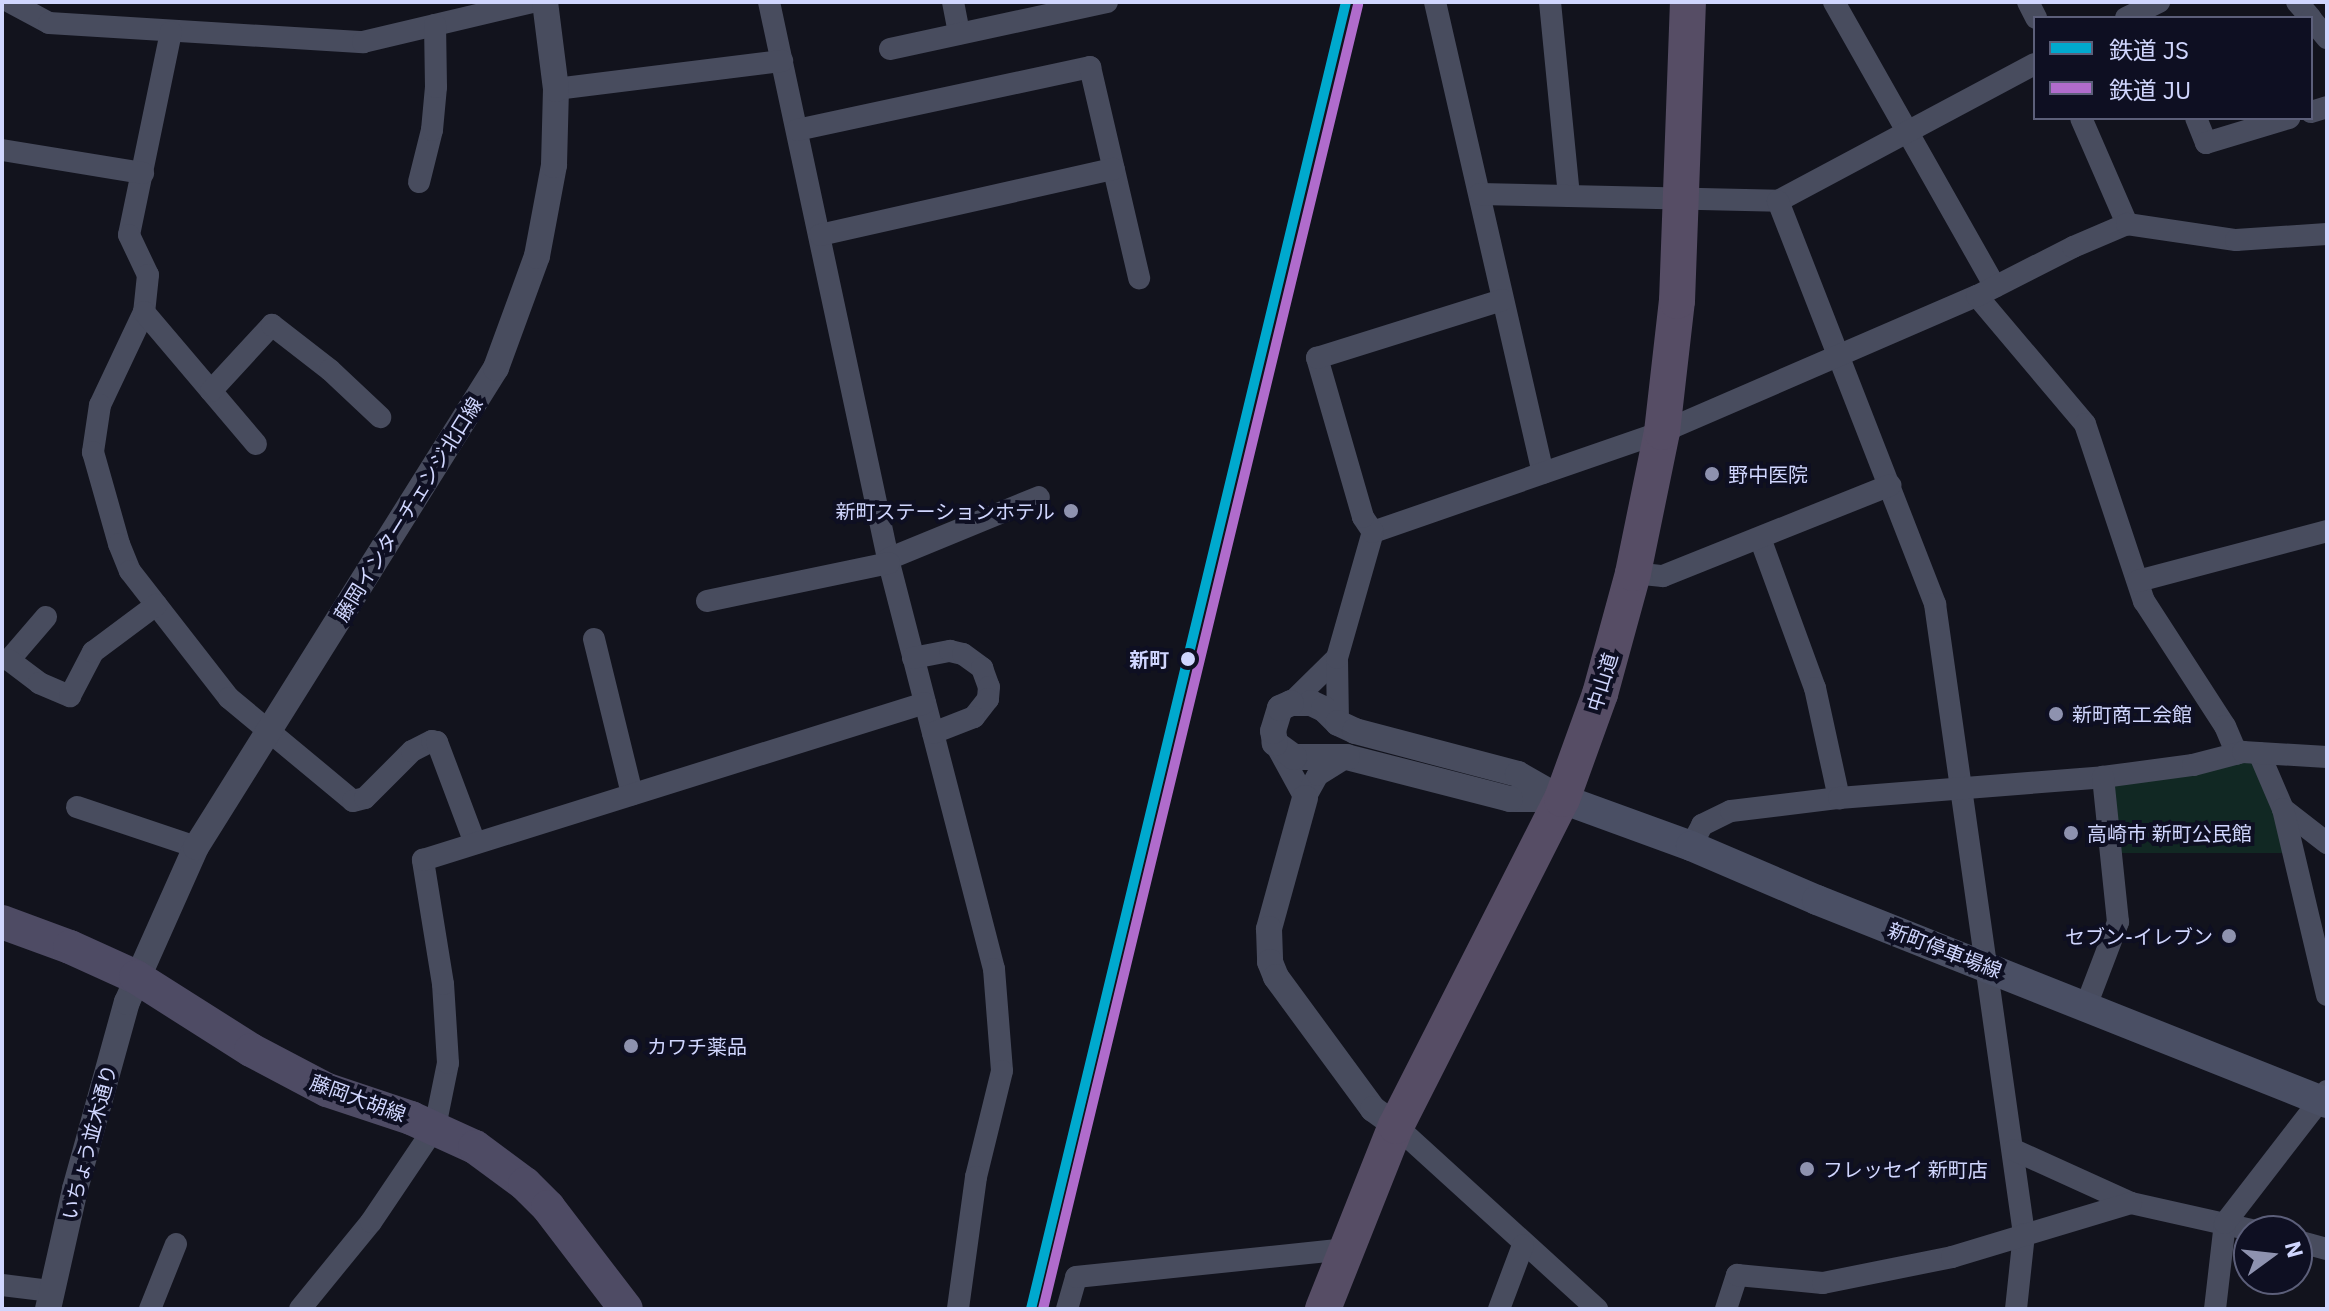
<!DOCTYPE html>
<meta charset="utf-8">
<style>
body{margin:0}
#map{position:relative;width:2329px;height:1311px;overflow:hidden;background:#12131d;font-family:"IBM Plex Sans","Noto Sans JP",sans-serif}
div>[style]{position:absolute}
.green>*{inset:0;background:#112823}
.minor>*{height:22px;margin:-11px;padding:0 11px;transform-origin:11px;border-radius:11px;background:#484c5e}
.tertiary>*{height:26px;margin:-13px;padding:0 13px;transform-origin:13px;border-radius:13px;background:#484c5e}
.secondary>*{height:30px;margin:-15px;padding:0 15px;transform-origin:15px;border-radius:15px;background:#4a4f64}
.primary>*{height:34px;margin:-17px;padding:0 17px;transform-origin:17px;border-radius:17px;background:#4e4b64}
.trunk>*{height:36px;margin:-18px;padding:0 18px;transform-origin:18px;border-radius:18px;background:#564d65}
.rail-1>*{height:10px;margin:-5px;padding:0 5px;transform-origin:5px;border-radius:5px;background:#00a9ce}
.rail-2>*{height:10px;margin:-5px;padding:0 5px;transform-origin:5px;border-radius:5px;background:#b06ccc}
.dots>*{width:22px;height:22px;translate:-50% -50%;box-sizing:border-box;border:4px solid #0e0f22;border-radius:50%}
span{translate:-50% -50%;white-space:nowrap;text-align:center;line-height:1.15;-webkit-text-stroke:8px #0e0f22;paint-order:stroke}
.poi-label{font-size:20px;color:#d0d6fe}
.left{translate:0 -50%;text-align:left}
.right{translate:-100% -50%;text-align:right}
.street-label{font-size:20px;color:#d0d6fe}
.stop-label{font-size:20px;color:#d0d6fe;font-weight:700}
.frame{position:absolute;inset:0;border:4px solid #d0d6fe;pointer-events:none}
.legend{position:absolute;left:2033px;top:16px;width:280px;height:104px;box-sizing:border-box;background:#0e0f22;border:2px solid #5c5f7a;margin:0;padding:10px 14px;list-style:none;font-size:24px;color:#d0d6fe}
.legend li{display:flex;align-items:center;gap:16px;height:40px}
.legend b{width:40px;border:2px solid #5c5f7a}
.north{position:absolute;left:2233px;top:1215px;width:80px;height:80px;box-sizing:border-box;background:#0e0f22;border:2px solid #5c5f7a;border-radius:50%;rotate:75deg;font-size:22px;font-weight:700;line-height:32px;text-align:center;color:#d0d6fe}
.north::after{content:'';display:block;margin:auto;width:28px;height:36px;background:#8e92af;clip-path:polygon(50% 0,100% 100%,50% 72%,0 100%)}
</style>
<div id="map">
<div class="green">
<i style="clip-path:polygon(2251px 760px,2265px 787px,2285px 853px,2119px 853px,2111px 786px)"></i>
</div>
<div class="minor">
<i style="left:10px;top:2px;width:44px;rotate:28.3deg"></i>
<i style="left:49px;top:23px;width:315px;rotate:3.5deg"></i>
<i style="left:363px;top:42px;width:174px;rotate:-13.3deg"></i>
<i style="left:769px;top:2px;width:574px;rotate:77.93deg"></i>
<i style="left:889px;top:563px;width:419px;rotate:75.5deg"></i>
<i style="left:994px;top:969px;width:102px;rotate:85.5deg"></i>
<i style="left:1002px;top:1071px;width:109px;rotate:103.8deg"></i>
<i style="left:976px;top:1177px;width:133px;rotate:97.8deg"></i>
<i style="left:953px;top:2px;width:32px;rotate:79deg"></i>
<i style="left:1435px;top:2px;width:483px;rotate:77.1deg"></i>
<i style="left:1550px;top:2px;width:195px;rotate:84.4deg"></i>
<i style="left:1834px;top:2px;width:327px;rotate:60.5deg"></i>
<i style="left:2028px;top:2px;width:18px;rotate:63deg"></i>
<i style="left:2297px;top:2px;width:21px;rotate:49deg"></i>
<i style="left:2126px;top:18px;width:37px;rotate:-26deg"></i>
<i style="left:2311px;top:19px;width:25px;rotate:50deg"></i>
<i style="left:171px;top:32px;width:207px;rotate:101.7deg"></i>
<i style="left:129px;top:235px;width:44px;rotate:64.6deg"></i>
<i style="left:148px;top:275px;width:37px;rotate:96deg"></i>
<i style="left:144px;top:312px;width:103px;rotate:115.3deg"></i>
<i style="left:100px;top:405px;width:48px;rotate:98.5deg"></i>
<i style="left:93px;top:452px;width:96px;rotate:74.2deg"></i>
<i style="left:119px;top:544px;width:29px;rotate:68deg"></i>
<i style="left:130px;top:571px;width:161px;rotate:52.1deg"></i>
<i style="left:229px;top:698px;width:161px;rotate:39.7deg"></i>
<i style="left:353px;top:801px;width:12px;rotate:-14deg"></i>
<i style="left:365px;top:798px;width:66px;rotate:-45deg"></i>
<i style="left:412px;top:751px;width:22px;rotate:-27deg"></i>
<i style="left:432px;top:741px;width:5px;rotate:11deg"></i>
<i style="left:437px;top:742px;width:108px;rotate:69.4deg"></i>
<i style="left:890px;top:49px;width:222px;rotate:-12.2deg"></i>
<i style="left:556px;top:89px;width:228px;rotate:-7.1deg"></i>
<i style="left:2311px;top:112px;width:17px;rotate:-17deg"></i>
<i style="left:2081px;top:118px;width:116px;rotate:66.5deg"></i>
<i style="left:2196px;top:118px;width:27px;rotate:68deg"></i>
<i style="left:2206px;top:143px;width:87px;rotate:-16.8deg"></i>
<i style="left:797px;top:130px;width:300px;rotate:-12.1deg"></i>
<i style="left:1090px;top:67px;width:217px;rotate:76.9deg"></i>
<i style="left:2px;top:150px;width:143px;rotate:9.3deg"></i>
<i style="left:419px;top:182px;width:54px;rotate:-76deg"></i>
<i style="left:432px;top:130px;width:43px;rotate:-84.7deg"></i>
<i style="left:436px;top:87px;width:62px;rotate:-90.9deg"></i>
<i style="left:1480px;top:194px;width:298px;rotate:1.3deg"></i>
<i style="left:1778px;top:201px;width:291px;rotate:-28.1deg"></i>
<i style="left:1778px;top:201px;width:433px;rotate:68.7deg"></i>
<i style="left:1935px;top:604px;width:636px;rotate:81.96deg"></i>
<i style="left:2024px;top:1234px;width:75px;rotate:96.1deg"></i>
<i style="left:820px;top:235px;width:301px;rotate:-12.7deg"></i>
<i style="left:1977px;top:296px;width:167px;rotate:49.8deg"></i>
<i style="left:2085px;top:424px;width:187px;rotate:71.6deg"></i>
<i style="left:2144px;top:601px;width:149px;rotate:57.1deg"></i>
<i style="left:2225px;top:726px;width:30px;rotate:67deg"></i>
<i style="left:144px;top:312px;width:173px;rotate:49.7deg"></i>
<i style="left:211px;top:391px;width:90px;rotate:-47.3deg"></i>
<i style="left:272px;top:325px;width:73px;rotate:37.8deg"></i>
<i style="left:330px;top:370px;width:69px;rotate:43.2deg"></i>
<i style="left:1373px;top:532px;width:306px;rotate:-19.1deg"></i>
<i style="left:1662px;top:432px;width:343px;rotate:-23.4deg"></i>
<i style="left:1977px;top:296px;width:108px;rotate:-27deg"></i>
<i style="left:2073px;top:247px;width:59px;rotate:-23.1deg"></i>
<i style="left:2127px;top:224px;width:110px;rotate:8.4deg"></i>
<i style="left:2236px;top:240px;width:91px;rotate:-3.8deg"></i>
<i style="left:1760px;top:538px;width:160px;rotate:69.9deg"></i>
<i style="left:1815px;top:688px;width:113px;rotate:77.7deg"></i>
<i style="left:888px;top:559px;width:163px;rotate:-22.3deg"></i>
<i style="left:1633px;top:573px;width:30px;rotate:6deg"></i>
<i style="left:1663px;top:576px;width:245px;rotate:-21.8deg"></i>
<i style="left:2138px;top:581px;width:196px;rotate:-14.8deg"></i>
<i style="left:707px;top:601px;width:186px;rotate:-11.8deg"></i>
<i style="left:46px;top:617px;width:57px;rotate:130.7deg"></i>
<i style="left:9px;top:660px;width:38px;rotate:37deg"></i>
<i style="left:39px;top:683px;width:34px;rotate:23deg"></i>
<i style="left:70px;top:696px;width:50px;rotate:-62.4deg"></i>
<i style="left:93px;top:652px;width:79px;rotate:-36.7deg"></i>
<i style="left:594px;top:639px;width:160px;rotate:76.2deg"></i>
<i style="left:913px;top:658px;width:38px;rotate:-11deg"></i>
<i style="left:950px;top:651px;width:13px;rotate:13deg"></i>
<i style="left:963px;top:654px;width:24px;rotate:36deg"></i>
<i style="left:982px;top:668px;width:20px;rotate:70deg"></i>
<i style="left:989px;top:687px;width:12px;rotate:95deg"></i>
<i style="left:988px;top:699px;width:23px;rotate:128deg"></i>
<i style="left:974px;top:717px;width:44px;rotate:158.7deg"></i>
<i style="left:1291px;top:703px;width:64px;rotate:-44.4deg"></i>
<i style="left:1338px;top:723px;width:65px;rotate:-90.9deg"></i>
<i style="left:1337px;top:658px;width:131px;rotate:-74.1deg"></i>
<i style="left:1373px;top:532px;width:18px;rotate:-124deg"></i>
<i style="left:1363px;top:517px;width:166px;rotate:-106.1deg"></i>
<i style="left:1317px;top:358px;width:194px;rotate:-17.4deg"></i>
<i style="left:1275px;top:743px;width:63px;rotate:61.4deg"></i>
<i style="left:2259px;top:753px;width:61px;rotate:66.8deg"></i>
<i style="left:2283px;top:809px;width:56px;rotate:37.7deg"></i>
<i style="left:1305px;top:798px;width:26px;rotate:-61deg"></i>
<i style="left:1318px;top:775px;width:34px;rotate:-32deg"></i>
<i style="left:77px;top:807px;width:126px;rotate:18.6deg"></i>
<i style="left:2283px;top:809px;width:191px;rotate:76.7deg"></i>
<i style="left:1691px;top:846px;width:24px;rotate:-62deg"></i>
<i style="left:1702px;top:825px;width:32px;rotate:-26deg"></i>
<i style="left:1731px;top:811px;width:109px;rotate:-6.9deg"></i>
<i style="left:1839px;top:798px;width:265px;rotate:-4.5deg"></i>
<i style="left:2103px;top:777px;width:91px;rotate:-7.6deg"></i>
<i style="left:2193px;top:765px;width:52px;rotate:-14.6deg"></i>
<i style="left:2243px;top:752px;width:84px;rotate:3.4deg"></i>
<i style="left:2086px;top:1006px;width:90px;rotate:-69.1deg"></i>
<i style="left:2118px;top:922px;width:146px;rotate:-95.9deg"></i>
<i style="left:1396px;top:1126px;width:272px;rotate:42.3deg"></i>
<i style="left:2014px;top:1150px;width:128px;rotate:24.4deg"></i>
<i style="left:2131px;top:1203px;width:128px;rotate:12.6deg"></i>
<i style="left:2297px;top:1241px;width:31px;rotate:15deg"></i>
<i style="left:2px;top:1285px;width:48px;rotate:7.1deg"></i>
<i style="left:150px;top:1309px;width:70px;rotate:-68.2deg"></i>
<i style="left:300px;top:1309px;width:112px;rotate:-50.8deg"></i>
<i style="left:371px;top:1222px;width:115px;rotate:-56deg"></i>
<i style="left:435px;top:1127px;width:65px;rotate:-78.5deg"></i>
<i style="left:448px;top:1063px;width:79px;rotate:-93.6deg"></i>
<i style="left:443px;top:984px;width:126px;rotate:-99.2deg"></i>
<i style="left:423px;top:860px;width:526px;rotate:-17.37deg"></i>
<i style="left:1067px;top:1309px;width:33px;rotate:-74deg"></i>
<i style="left:1076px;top:1277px;width:270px;rotate:-5.9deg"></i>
<i style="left:1499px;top:1309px;width:68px;rotate:-69.4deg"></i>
<i style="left:1726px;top:1309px;width:36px;rotate:-72deg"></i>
<i style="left:1737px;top:1275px;width:86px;rotate:5.3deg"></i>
<i style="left:1823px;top:1283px;width:132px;rotate:-11.4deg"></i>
<i style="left:1952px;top:1257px;width:187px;rotate:-16.8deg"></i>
<i style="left:2215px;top:1309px;width:87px;rotate:-83.4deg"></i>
<i style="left:2225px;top:1223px;width:167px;rotate:-52.3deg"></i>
</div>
<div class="tertiary">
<i style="left:1291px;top:703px;width:20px"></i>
<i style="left:1311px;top:703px;width:14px;rotate:25deg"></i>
<i style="left:1324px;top:709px;width:20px;rotate:45deg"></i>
<i style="left:1338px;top:723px;width:19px;rotate:25deg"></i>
<i style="left:1355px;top:731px;width:169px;rotate:14.8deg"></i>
<i style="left:1518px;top:774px;width:51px;rotate:29.6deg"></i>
<i style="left:1562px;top:799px;width:52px;rotate:180deg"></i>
<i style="left:1510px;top:799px;width:168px;rotate:-165.6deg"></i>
<i style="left:1347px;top:757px;width:53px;rotate:180deg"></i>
<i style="left:1294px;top:757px;width:24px;rotate:-144deg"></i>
<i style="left:1275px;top:743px;width:12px;rotate:-99deg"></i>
<i style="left:1273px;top:731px;width:24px;rotate:-73deg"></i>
<i style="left:1280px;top:708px;width:12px;rotate:-24deg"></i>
<i style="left:1305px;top:798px;width:136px;rotate:105.4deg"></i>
<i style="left:1269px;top:929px;width:33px;rotate:88deg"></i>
<i style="left:1270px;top:962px;width:16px;rotate:68deg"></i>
<i style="left:1276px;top:977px;width:164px;rotate:53.7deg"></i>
<i style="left:1373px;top:1109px;width:29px;rotate:36deg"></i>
<i style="left:48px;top:1309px;width:123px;rotate:-77.3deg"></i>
<i style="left:75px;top:1189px;width:194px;rotate:-74.5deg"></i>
<i style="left:127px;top:1002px;width:170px;rotate:-66deg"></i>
<i style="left:196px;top:847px;width:565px;rotate:-57.94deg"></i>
<i style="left:496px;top:368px;width:119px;rotate:-69.9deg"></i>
<i style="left:537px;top:256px;width:93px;rotate:-79.4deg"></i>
<i style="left:554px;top:165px;width:76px;rotate:-88.5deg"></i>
<i style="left:556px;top:89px;width:88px;rotate:-97.2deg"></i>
</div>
<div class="secondary">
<i style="left:1562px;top:799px;width:137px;rotate:20deg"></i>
<i style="left:1691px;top:846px;width:137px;rotate:23.2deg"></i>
<i style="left:1817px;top:900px;width:549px;rotate:21.7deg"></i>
</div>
<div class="primary">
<i style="left:2px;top:922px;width:72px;rotate:20.2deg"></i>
<i style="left:70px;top:947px;width:72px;rotate:24.4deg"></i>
<i style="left:136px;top:977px;width:136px;rotate:32.4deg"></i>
<i style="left:251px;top:1050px;width:86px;rotate:27.8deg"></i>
<i style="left:327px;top:1090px;width:89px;rotate:18.4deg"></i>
<i style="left:411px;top:1118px;width:70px;rotate:24.4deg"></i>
<i style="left:475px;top:1147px;width:62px;rotate:36.5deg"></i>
<i style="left:525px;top:1184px;width:33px;rotate:45deg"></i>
<i style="left:548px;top:1207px;width:128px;rotate:52.6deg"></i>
</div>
<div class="trunk">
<i style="left:1323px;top:1309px;width:197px;rotate:-68.3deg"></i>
<i style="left:1396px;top:1126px;width:367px;rotate:-63.1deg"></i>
<i style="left:1562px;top:799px;width:112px;rotate:-70.1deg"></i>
<i style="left:1600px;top:694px;width:125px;rotate:-74.7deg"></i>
<i style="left:1633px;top:573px;width:144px;rotate:-78.4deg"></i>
<i style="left:1662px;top:432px;width:132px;rotate:-83.5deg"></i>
<i style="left:1677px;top:301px;width:299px;rotate:-87.9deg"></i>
</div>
<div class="rail-1">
<i style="left:1031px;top:1309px;width:1344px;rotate:-76.45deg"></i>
</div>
<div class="rail-2">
<i style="left:1043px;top:1309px;width:1342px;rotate:-76.42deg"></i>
</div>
<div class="dots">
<i style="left:1712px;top:474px;background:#8e92af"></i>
<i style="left:1071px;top:511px;background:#8e92af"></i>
<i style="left:1188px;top:659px;background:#d0d6fe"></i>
<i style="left:2056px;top:714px;background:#8e92af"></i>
<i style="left:2071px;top:833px;background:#8e92af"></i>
<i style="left:2229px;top:936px;background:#8e92af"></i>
<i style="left:631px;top:1046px;background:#8e92af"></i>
<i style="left:1807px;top:1169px;background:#8e92af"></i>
</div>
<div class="poi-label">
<span class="left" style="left:1728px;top:474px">野中医院</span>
<span class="right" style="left:1055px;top:511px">新町ステーションホテル</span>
<span class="left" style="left:2072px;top:714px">新町商工会館</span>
<span class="left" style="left:2087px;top:833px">高崎市 新町公民館</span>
<span class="right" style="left:2213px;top:936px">セブン-イレブン</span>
<span class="left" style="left:647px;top:1046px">カワチ薬品</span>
<span class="left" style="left:1823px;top:1169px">フレッセイ 新町店</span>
</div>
<div class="street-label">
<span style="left:408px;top:509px;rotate:-58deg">藤岡インターチェンジ北口線</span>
<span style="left:1602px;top:682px;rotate:-73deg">中山道</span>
<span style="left:1945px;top:950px;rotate:21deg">新町停車場線</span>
<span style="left:358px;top:1098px;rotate:20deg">藤岡大胡線</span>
<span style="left:89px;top:1142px;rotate:-75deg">いちょう並木通り</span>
</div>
<div class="stop-label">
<span class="right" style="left:1169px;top:659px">新町</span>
</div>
<div class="frame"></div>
<ul class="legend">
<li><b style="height:10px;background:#00a9ce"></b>鉄道 JS</li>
<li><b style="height:10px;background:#b06ccc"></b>鉄道 JU</li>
</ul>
<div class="north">N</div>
</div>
